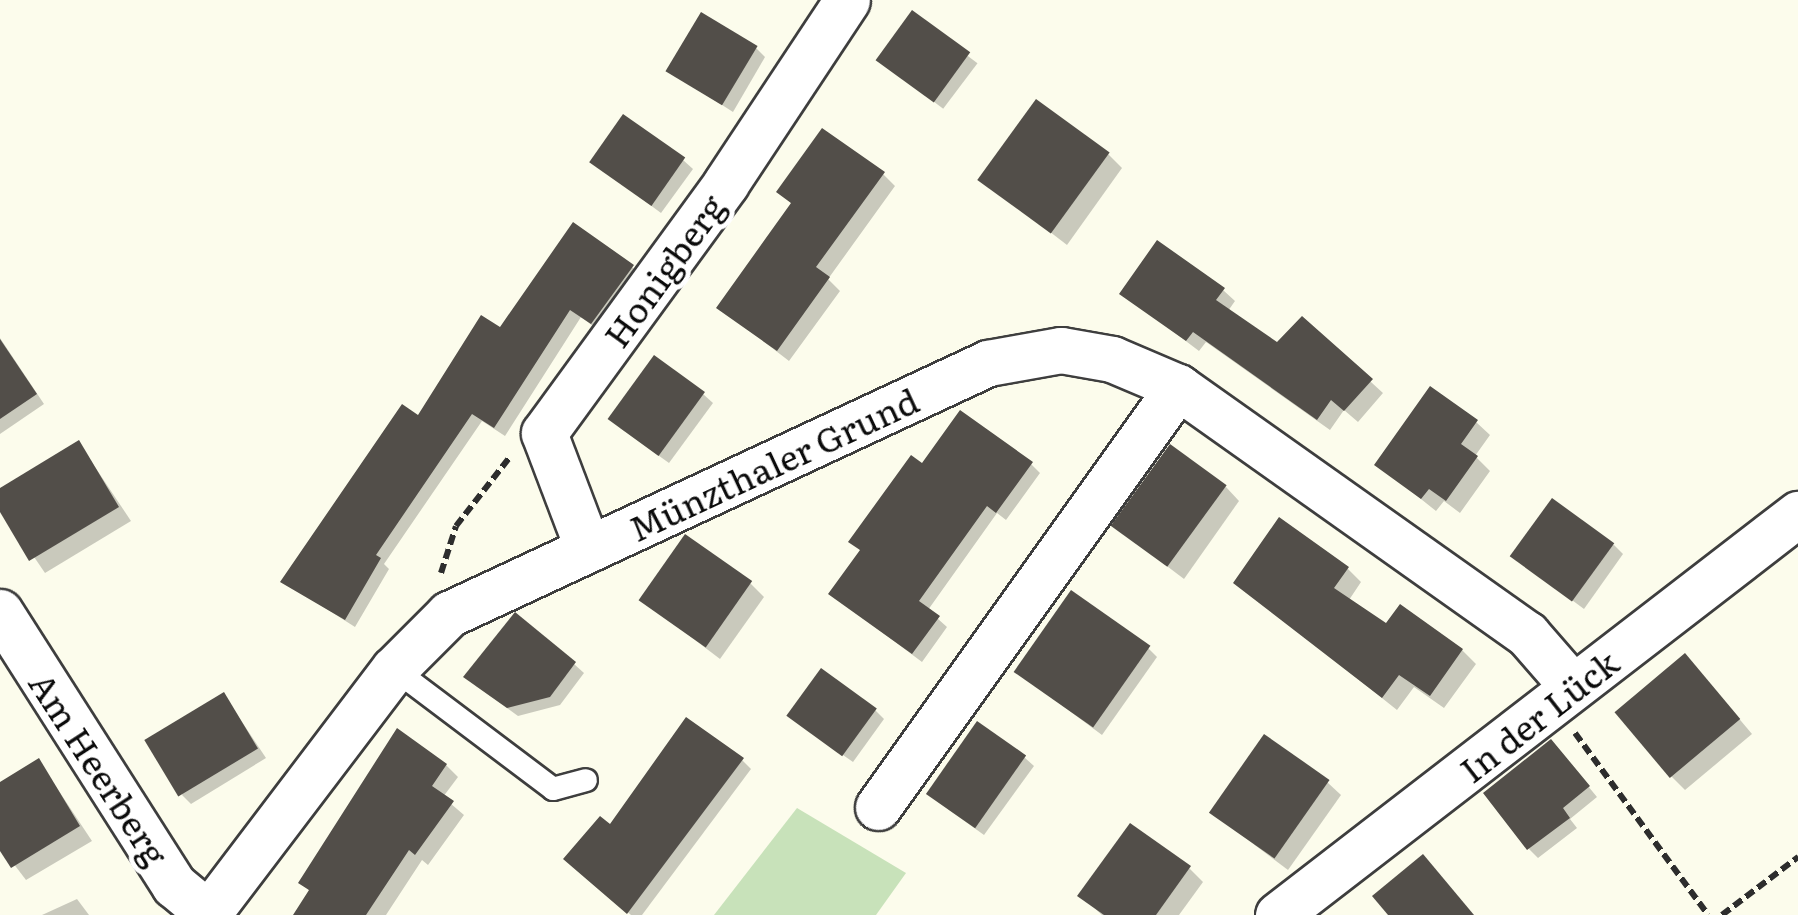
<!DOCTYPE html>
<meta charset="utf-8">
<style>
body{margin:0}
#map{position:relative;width:1798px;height:915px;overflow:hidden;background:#fcfcec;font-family:Literata,serif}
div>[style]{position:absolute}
.green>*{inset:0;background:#c8e2ba}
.shadow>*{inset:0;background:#0003;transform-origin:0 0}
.building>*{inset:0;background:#524e49;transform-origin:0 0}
.path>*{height:6px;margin-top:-3px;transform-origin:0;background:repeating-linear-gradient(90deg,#2d2d2d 0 10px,transparent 0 15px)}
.roads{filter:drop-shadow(2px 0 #3e3e3e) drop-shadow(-2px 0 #3e3e3e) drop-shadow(0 2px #3e3e3e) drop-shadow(0 -2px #3e3e3e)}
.service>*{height:22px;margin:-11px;padding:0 11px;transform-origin:11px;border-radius:11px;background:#fff}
.minor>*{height:45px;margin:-22.5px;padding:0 22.5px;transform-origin:22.5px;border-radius:22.5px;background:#fff}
span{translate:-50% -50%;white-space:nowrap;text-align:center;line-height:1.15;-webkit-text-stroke:10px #fff;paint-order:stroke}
.street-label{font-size:35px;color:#0b0b0b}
</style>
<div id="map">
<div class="green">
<i style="clip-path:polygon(797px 808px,906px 873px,876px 915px,714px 915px)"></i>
</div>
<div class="shadow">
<i style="left:912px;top:14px;width:82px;height:57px;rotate:37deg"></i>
<i style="clip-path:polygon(756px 48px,765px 57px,733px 112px,669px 71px)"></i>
<i style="clip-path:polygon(1108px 154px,1122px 168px,1067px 245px,981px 179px)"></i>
<i style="clip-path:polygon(683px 160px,693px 169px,661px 213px,592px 162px)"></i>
<i style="clip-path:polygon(883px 174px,895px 186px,828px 279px,840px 291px,789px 361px,720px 308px,793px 205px,780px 192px)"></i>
<i style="clip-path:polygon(632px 267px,641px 276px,601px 332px,581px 317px,505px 436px,482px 421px,384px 564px,389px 569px,355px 627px,284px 582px,500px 330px)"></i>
<i style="clip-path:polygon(1223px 290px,1235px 301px,1228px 311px,1278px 346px,1302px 319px,1383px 393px,1358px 422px,1344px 410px,1330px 430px,1206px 342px,1199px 351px,1122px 293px)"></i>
<i style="clip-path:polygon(0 338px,44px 404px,0 434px)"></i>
<i style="clip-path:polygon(703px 394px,713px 403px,669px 463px,620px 428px)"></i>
<i style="clip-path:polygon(1476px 422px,1490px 435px,1475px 456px,1490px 471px,1460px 513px,1444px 501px,1436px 511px,1377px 464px)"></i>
<i style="clip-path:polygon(79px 443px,131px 521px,45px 573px,0 507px,0 491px)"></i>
<i style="clip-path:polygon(1031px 464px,1040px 473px,1006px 520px,997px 513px,928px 610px,947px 627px,922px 662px,831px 594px,862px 552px,852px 542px)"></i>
<i style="clip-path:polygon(1226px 487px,1239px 501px,1184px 579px,1114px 526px)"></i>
<i style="clip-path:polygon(1614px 545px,1623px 554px,1584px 609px,1514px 557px)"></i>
<i style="clip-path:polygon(1348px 569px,1361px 582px,1349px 600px,1387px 627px,1462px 650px,1476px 664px,1444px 708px,1414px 687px,1397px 710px,1236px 582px)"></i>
<i style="clip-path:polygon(750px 583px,764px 597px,720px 659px,641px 599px)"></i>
<i style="clip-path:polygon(1148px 648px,1157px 657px,1102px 735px,1017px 672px)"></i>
<i style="clip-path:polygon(574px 664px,584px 673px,560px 705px,518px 716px,476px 686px)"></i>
<i style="clip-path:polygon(1698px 670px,1752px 734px,1685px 790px,1671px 776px)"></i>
<i style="clip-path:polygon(224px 695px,266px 758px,191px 804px,182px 795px)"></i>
<i style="clip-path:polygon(875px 710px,884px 719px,853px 762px,800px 725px)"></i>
<i style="clip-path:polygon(1560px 752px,1597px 797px,1570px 819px,1577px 828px,1538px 858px,1529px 849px)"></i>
<i style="clip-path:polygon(1024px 757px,1034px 766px,984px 835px,938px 802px)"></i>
<i style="clip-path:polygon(742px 760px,751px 769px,642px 915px,631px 915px,576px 868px,610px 828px)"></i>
<i style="clip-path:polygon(39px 761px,92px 841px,26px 880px,0 846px,0 785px)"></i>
<i style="clip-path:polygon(446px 765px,458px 777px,443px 797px,464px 815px,428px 865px,422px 860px,386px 915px,303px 915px,311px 892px,301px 883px)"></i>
<i style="clip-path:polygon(1327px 782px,1341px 795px,1288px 870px,1211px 812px)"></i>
<i style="clip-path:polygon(1189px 868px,1203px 882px,1179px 915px,1102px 915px,1081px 896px)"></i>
<i style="clip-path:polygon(77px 899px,89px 915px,42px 915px)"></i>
</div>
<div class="building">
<i style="left:912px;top:10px;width:72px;height:62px;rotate:36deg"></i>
<i style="left:701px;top:12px;width:66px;height:69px;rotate:31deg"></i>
<i style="left:1036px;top:99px;width:91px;height:100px;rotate:36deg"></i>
<i style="left:623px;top:114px;width:76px;height:59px;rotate:35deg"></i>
<i style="clip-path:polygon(822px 128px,885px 172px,816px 267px,830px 277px,777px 351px,716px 308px,791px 203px,776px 192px)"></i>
<i style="clip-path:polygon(573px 222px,634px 265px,591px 324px,570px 310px,494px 428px,472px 414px,376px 555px,381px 558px,345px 620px,280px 582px,402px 404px,418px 415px,481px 315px,500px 327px)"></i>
<i style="clip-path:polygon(1157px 240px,1225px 288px,1216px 300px,1277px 342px,1302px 316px,1373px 379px,1344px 411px,1331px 400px,1317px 420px,1193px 332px,1186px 341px,1119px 294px)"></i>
<i style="clip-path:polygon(0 339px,37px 394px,0 419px)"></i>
<i style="left:654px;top:355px;width:63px;height:79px;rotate:36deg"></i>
<i style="clip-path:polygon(1430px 386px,1478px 420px,1461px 444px,1478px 456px,1446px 501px,1429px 489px,1421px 499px,1374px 465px)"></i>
<i style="clip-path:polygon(960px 410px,1033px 462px,996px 513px,987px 506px,919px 601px,940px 616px,912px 654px,828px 594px,860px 550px,848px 542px,911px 455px,922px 463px)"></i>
<i style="clip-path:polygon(79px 440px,119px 507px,29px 561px,0 512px,0 488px)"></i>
<i style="left:1170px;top:444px;width:70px;height:101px;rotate:36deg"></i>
<i style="left:1552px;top:498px;width:77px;height:72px;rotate:36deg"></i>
<i style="clip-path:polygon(1279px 517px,1349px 567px,1334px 588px,1386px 623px,1400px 604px,1463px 649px,1430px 696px,1399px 675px,1382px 698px,1233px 583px)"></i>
<i style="left:685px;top:534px;width:82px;height:81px;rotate:35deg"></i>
<i style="left:1071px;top:590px;width:97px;height:100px;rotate:35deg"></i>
<i style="clip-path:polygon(515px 612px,576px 662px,550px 697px,507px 708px,463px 677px)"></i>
<i style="left:1685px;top:653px;width:86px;height:92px;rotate:50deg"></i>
<i style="left:821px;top:668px;width:69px;height:59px;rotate:36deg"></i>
<i style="left:224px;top:692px;width:66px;height:93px;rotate:59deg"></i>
<i style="clip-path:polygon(686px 717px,744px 758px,627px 914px,563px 859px,600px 816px,610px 824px)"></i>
<i style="left:977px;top:721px;width:60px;height:89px;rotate:35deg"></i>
<i style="clip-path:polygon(397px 728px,447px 764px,432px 786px,454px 801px,415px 855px,409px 850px,366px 915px,293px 915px,309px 890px,298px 883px)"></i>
<i style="left:1264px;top:734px;width:80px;height:96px;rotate:35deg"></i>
<i style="clip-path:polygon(1551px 739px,1590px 786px,1563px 808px,1570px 818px,1527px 850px,1483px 793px)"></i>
<i style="clip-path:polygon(39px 758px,80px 826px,11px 868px,0 851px,0 782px)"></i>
<i style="clip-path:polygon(1130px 823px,1191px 866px,1156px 915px,1104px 915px,1077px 896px)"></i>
<i style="clip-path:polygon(1423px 854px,1474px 915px,1388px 915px,1372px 896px)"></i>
</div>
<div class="path">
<i style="left:441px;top:573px;width:49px;rotate:-72.3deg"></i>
<i style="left:456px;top:526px;width:88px;rotate:-52deg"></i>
<i style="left:1575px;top:733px;width:225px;rotate:53.8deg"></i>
<i style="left:1722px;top:915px;width:96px;rotate:-37.3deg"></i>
</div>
<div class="roads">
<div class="service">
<i style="left:394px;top:669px;width:199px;rotate:37deg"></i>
<i style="left:553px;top:789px;width:34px;rotate:-15deg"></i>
</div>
<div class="minor">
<i style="left:588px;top:549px;width:124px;rotate:-110.8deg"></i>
<i style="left:544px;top:433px;width:309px;rotate:-53.9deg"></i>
<i style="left:726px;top:183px;width:219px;rotate:-56.5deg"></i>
<i style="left:0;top:612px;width:324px;rotate:57.5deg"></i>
<i style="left:174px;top:885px;width:47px;rotate:39.8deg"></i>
<i style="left:878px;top:807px;width:516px;rotate:-54.46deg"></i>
<i style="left:207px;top:915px;width:309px;rotate:-52.8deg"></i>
<i style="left:394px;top:669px;width:78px;rotate:-45deg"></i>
<i style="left:449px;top:614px;width:595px;rotate:-24.97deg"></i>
<i style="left:988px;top:363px;width:74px;rotate:-10.1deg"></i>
<i style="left:1061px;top:350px;width:52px;rotate:10deg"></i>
<i style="left:1112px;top:359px;width:72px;rotate:23deg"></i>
<i style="left:1178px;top:387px;width:428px;rotate:35.3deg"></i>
<i style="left:1527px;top:634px;width:70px;rotate:49deg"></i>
<i style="left:1278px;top:915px;width:657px;rotate:-37.64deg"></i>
</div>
</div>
<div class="street-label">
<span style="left:663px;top:270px;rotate:-54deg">Honigberg</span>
<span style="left:773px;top:463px;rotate:-25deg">Münzthaler Grund</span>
<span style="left:1538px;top:715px;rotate:-38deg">In der Lück</span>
<span style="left:100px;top:768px;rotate:57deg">Am Heerberg</span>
</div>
</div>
